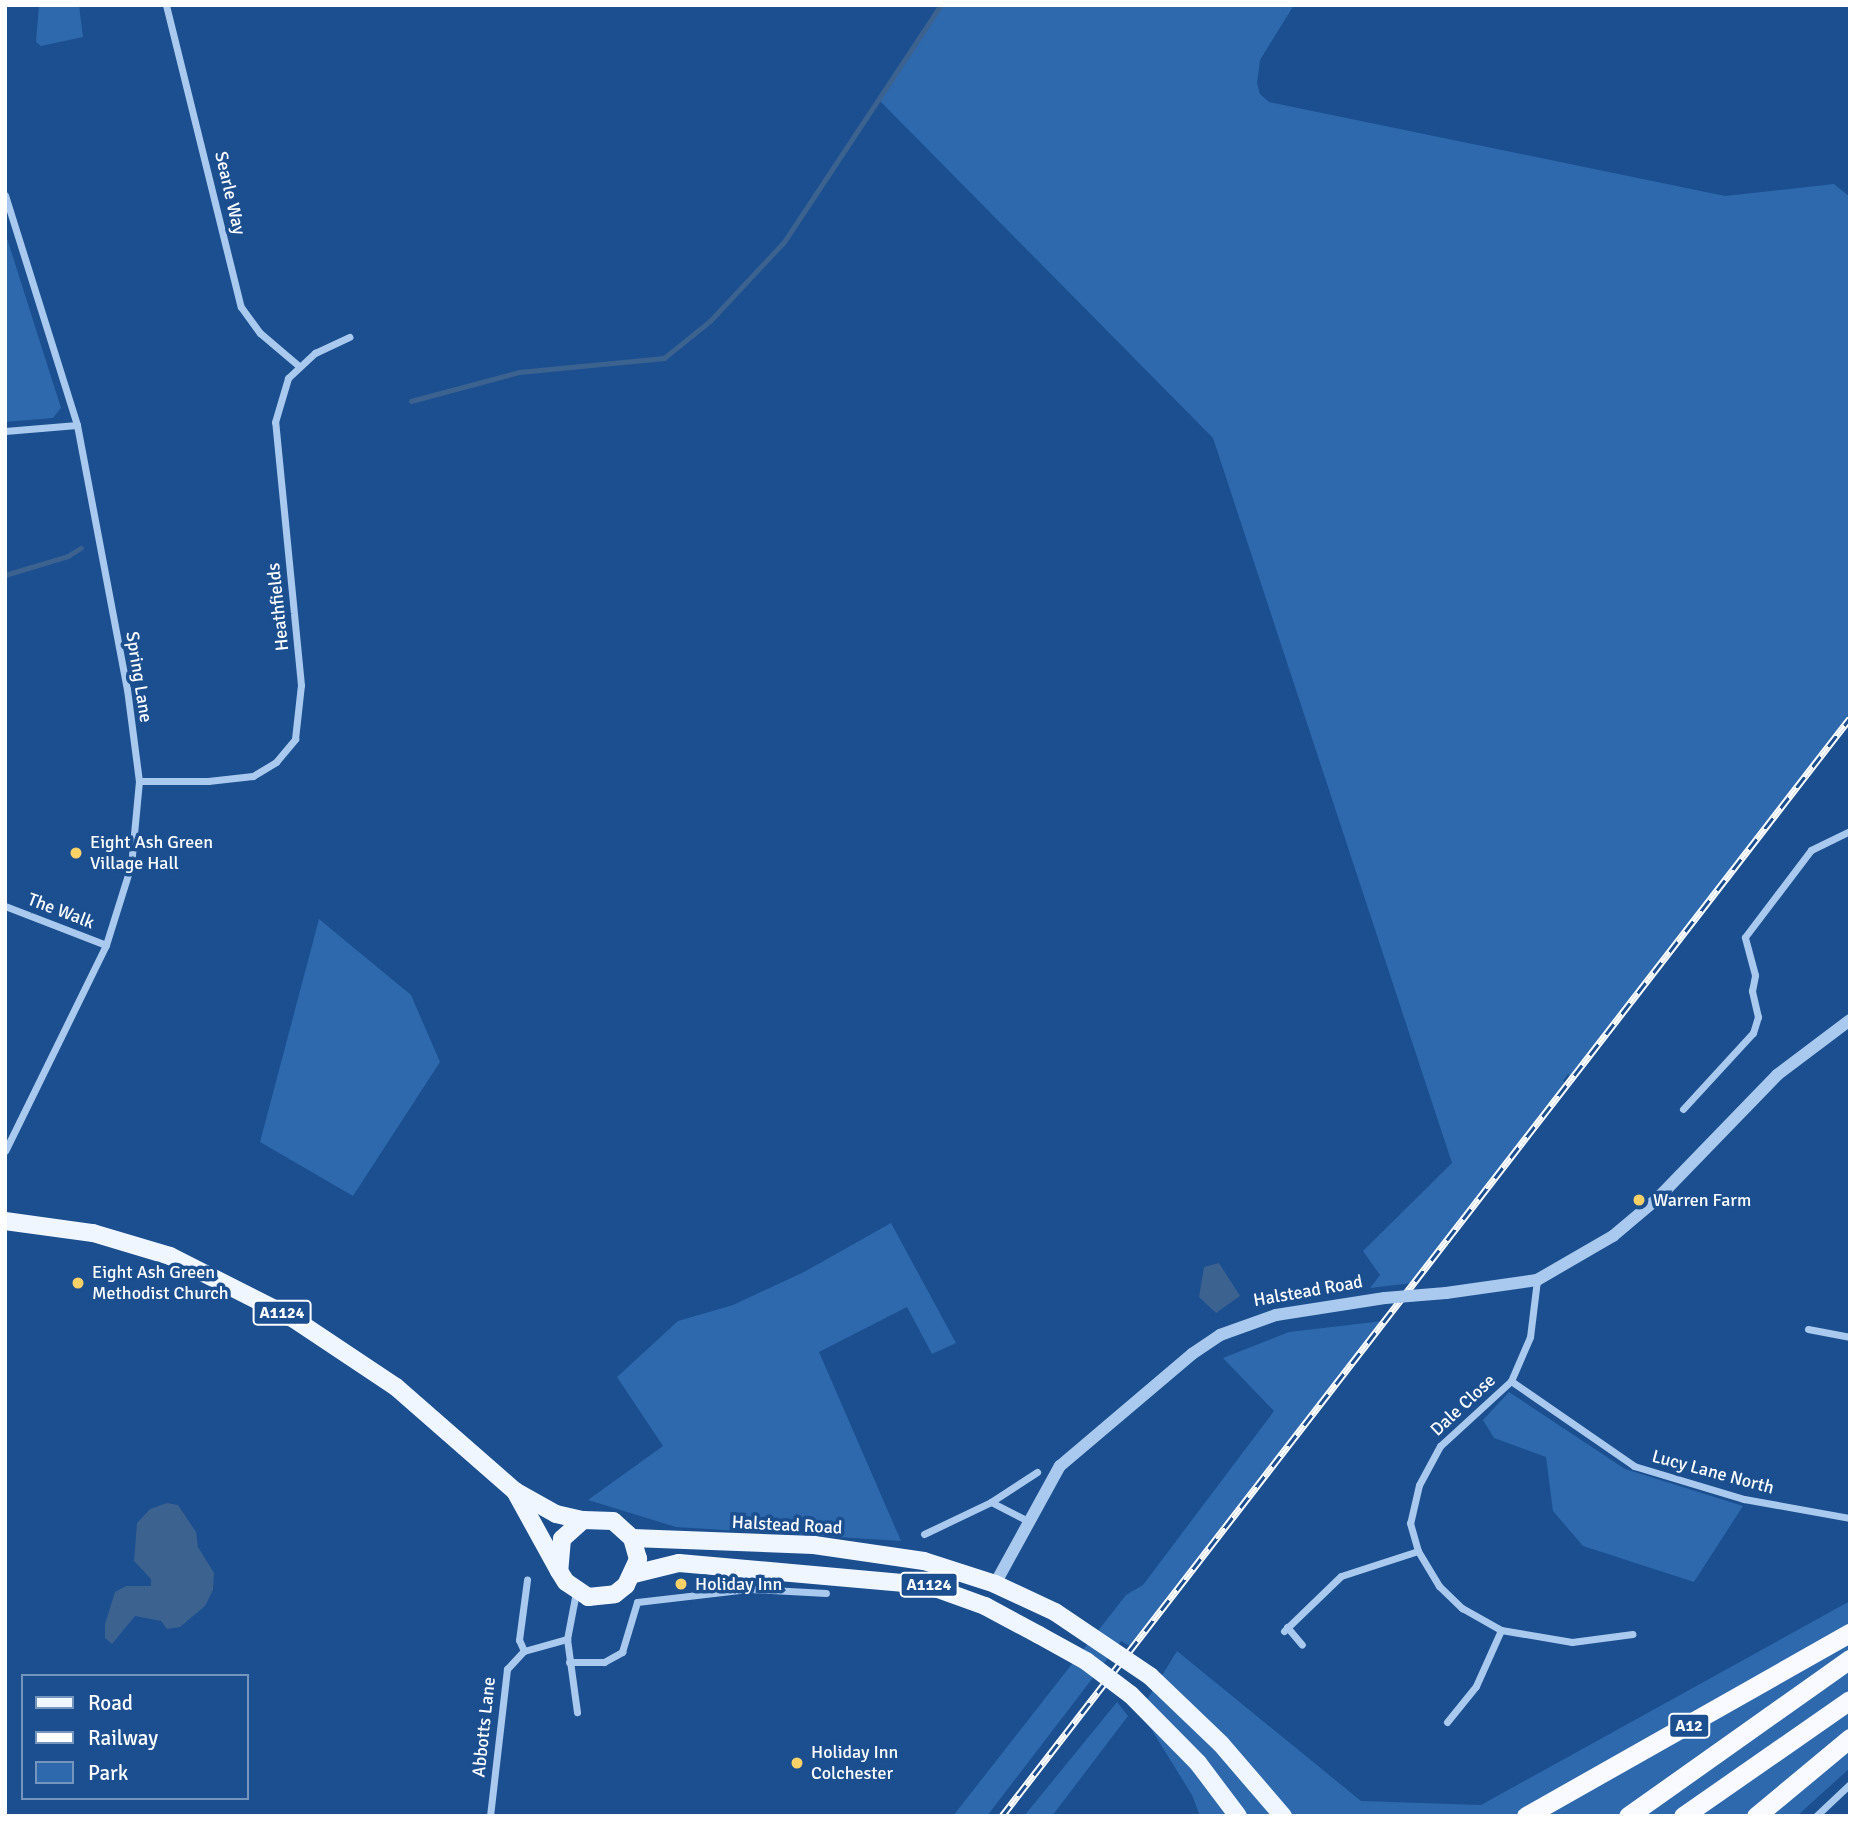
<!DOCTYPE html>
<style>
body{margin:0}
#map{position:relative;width:1855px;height:1821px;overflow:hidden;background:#1b4f8f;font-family:Signika,sans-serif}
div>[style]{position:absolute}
.green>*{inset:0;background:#2e69ad}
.water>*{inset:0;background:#3c6290}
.stream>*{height:4.5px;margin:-2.25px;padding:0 2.25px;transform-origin:2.25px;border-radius:2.25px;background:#3c6290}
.minor>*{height:7px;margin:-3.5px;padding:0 3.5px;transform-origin:3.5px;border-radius:3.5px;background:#a9c9ee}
.tertiary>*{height:12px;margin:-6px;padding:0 6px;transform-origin:6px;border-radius:6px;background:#a9c9ee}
.primary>*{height:18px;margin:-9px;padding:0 9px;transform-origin:9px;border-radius:9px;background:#f0f6ff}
.trunk>*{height:19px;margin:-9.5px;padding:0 9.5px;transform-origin:9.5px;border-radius:9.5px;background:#f8faff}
.rail>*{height:7px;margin-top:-3.5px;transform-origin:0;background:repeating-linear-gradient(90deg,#1b4f8f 0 13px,#fff 0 26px);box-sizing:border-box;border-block:2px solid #fff}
.tertiary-bridge>*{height:12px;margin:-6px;padding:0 6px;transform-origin:6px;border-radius:6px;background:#a9c9ee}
.primary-bridge>*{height:18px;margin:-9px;padding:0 9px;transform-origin:9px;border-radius:9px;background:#f0f6ff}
.dots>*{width:19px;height:19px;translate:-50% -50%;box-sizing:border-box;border:4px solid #1b4f8f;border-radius:50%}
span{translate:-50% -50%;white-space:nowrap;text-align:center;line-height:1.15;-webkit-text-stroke:7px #1b4f8f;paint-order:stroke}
.shield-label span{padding:2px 5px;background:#1b4f8f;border:2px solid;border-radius:5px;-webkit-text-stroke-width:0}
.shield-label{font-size:16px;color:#fff;font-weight:700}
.street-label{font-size:18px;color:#fff}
.poi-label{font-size:18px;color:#fff}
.left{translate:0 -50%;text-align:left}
.frame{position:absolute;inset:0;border:7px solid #fff;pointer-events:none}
.legend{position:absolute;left:21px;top:1674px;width:228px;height:126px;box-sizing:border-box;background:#1b4f8f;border:2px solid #7695bc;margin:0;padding:9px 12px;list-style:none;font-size:21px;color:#fff}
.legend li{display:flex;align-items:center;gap:14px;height:35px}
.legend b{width:35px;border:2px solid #7695bc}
</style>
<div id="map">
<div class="green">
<i style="clip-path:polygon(39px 5px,79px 5px,83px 37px,41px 46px,36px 42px)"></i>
<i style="clip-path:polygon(939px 5px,1294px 5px,1260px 60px,1257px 83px,1260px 94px,1269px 102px,1725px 196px,1834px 184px,1850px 197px,1850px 718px,1572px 1078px,1568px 1074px,1563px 1081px,1567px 1084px,1413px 1283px,1370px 1288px,1380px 1275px,1363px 1251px,1452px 1163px,1213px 438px,878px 99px)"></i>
<i style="clip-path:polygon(5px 232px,61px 408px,53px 418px,5px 422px)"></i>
<i style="clip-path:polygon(319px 919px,411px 995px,440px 1062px,353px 1196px,260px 1142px)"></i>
<i style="clip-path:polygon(891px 1223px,956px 1343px,932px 1354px,907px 1307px,819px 1352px,901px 1541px,676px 1527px,588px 1500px,663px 1446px,617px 1377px,678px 1321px,733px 1305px,804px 1272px)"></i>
<i style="clip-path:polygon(1383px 1321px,1130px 1646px,1121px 1641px,987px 1816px,953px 1816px,1126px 1595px,1143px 1585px,1274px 1411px,1223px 1358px,1289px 1332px)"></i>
<i style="clip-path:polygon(1509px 1392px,1625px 1469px,1743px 1506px,1694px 1582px,1583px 1546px,1553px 1511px,1546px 1457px,1494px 1438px,1483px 1420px)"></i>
<i style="clip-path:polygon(1850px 1601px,1850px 1768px,1797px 1816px,1200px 1816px,1192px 1795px,1140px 1711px,1177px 1651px,1361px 1801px,1481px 1805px)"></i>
<i style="clip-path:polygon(1117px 1702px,1128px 1716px,1052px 1816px,1024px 1816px)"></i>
</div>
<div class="water">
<i style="clip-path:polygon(1219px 1263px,1240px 1296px,1216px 1313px,1199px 1297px,1204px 1267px)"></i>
<i style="clip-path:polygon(167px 1503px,178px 1505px,196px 1532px,198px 1547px,214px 1573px,213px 1590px,205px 1606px,180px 1627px,167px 1629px,161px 1621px,135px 1616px,112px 1644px,105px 1638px,105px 1624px,115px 1592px,126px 1586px,151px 1586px,151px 1579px,134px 1561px,137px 1523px,150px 1509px)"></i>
</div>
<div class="stream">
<i style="left:411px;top:401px;width:112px;rotate:-15deg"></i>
<i style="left:519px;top:372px;width:146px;rotate:-5.5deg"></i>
<i style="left:664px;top:358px;width:59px;rotate:-38.8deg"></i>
<i style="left:710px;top:321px;width:108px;rotate:-46.9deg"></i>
<i style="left:784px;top:242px;width:284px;rotate:-56.5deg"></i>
<i style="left:5px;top:575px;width:66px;rotate:-16.8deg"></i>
<i style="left:68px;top:556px;width:15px;rotate:-32deg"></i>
</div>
<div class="minor">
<i style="left:166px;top:5px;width:311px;rotate:76.1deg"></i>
<i style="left:241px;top:307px;width:32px;rotate:54deg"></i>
<i style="left:260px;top:333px;width:52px;rotate:40.4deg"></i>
<i style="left:5px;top:195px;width:241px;rotate:72.6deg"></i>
<i style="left:77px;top:425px;width:269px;rotate:79.3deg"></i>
<i style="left:127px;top:689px;width:93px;rotate:82.6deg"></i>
<i style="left:139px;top:781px;width:84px;rotate:95.4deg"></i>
<i style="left:131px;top:865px;width:84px;rotate:107.4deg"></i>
<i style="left:106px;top:945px;width:229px;rotate:116.1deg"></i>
<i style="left:5px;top:431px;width:72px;rotate:-4.8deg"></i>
<i style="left:139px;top:781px;width:69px"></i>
<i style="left:208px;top:781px;width:45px;rotate:-6.3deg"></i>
<i style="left:253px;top:776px;width:27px;rotate:-31deg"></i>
<i style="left:276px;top:762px;width:30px;rotate:-50deg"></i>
<i style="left:295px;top:739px;width:54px;rotate:-83.7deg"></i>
<i style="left:301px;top:685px;width:264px;rotate:-95.6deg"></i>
<i style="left:275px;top:422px;width:46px;rotate:-73.5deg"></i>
<i style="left:288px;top:378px;width:37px;rotate:-43deg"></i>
<i style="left:315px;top:353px;width:38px;rotate:-25deg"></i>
<i style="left:5px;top:906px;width:108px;rotate:21.1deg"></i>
<i style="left:1683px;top:1109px;width:103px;rotate:-47.4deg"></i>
<i style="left:1753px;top:1033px;width:17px;rotate:-73deg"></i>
<i style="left:1758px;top:1017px;width:27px;rotate:-103deg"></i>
<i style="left:1752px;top:991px;width:16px;rotate:-79deg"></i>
<i style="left:1755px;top:975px;width:39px;rotate:-105deg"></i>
<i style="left:1745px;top:937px;width:109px;rotate:-52.8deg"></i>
<i style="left:1811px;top:850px;width:43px;rotate:-26deg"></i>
<i style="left:1537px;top:1280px;width:57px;rotate:97deg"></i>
<i style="left:1530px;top:1337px;width:48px;rotate:113.4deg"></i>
<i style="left:1511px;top:1381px;width:96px;rotate:137.5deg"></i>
<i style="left:1440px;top:1446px;width:44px;rotate:118.3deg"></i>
<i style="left:1419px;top:1485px;width:39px;rotate:103deg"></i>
<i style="left:1410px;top:1523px;width:29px;rotate:74deg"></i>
<i style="left:1418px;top:1551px;width:41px;rotate:59deg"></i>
<i style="left:1439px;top:1586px;width:32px;rotate:44deg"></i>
<i style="left:1462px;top:1608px;width:45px;rotate:29.4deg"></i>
<i style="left:1501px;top:1630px;width:72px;rotate:9.6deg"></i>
<i style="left:1572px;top:1642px;width:61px;rotate:-7.6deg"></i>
<i style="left:1808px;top:1329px;width:43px;rotate:10.8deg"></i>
<i style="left:1511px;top:1381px;width:150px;rotate:34.6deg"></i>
<i style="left:1634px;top:1466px;width:115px;rotate:16.7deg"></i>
<i style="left:1744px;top:1499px;width:108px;rotate:10.2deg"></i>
<i style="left:991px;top:1502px;width:55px;rotate:-33.1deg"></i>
<i style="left:924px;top:1534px;width:74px;rotate:-25.5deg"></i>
<i style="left:991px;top:1502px;width:42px;rotate:27.2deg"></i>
<i style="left:576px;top:1592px;width:48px;rotate:100.8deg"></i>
<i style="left:567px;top:1639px;width:74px;rotate:82.2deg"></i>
<i style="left:1287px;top:1627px;width:23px;rotate:50deg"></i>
<i style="left:1284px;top:1631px;width:79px;rotate:-44deg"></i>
<i style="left:1341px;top:1576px;width:81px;rotate:-18deg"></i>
<i style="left:524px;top:1651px;width:12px;rotate:-114deg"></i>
<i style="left:519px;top:1640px;width:61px;rotate:-82.4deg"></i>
<i style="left:569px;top:1662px;width:35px"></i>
<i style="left:604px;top:1662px;width:21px;rotate:-29deg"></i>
<i style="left:622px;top:1652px;width:52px;rotate:-73.3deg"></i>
<i style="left:637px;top:1602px;width:114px;rotate:-6.6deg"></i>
<i style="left:750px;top:1589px;width:76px;rotate:3deg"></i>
<i style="left:1447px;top:1722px;width:46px;rotate:-51.1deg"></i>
<i style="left:1476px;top:1686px;width:61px;rotate:-65.9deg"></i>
<i style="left:490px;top:1816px;width:148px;rotate:-83.4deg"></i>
<i style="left:507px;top:1669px;width:25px;rotate:-47deg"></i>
<i style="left:524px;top:1651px;width:45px;rotate:-15.6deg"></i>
<i style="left:1816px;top:1816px;width:47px;rotate:-43.3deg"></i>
</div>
<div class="tertiary">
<i style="left:1446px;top:1293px;width:92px;rotate:-8.1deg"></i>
<i style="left:1537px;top:1280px;width:88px;rotate:-30.1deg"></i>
<i style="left:1613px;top:1236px;width:57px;rotate:-40.1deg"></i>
<i style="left:1657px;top:1199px;width:173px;rotate:-45.9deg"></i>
<i style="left:1777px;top:1075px;width:91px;rotate:-37deg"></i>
<i style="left:995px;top:1584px;width:135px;rotate:-61.2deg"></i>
<i style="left:1060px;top:1466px;width:173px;rotate:-40.3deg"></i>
<i style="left:1192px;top:1354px;width:34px;rotate:-34deg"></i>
<i style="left:1220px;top:1335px;width:59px;rotate:-19.7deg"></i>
<i style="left:1276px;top:1315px;width:110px;rotate:-8.9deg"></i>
</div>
<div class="primary">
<i style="left:5px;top:1221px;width:89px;rotate:7.8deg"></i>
<i style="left:93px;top:1233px;width:80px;rotate:16.6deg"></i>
<i style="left:170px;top:1256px;width:139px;rotate:26.9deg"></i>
<i style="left:294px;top:1319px;width:123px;rotate:33.7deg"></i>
<i style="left:396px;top:1387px;width:158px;rotate:41.2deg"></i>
<i style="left:515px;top:1491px;width:47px;rotate:29.3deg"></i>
<i style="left:556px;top:1514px;width:28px;rotate:13deg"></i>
<i style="left:515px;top:1491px;width:91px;rotate:61.2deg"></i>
<i style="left:559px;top:1571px;width:13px;rotate:58deg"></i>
<i style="left:566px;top:1582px;width:27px;rotate:34deg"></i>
<i style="left:588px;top:1597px;width:27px;rotate:-6deg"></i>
<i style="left:615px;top:1594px;width:14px;rotate:-39deg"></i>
<i style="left:626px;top:1585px;width:29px;rotate:-65deg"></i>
<i style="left:638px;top:1559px;width:22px;rotate:-106deg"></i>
<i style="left:632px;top:1538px;width:25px;rotate:-138deg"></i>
<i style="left:613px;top:1521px;width:30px;rotate:-178deg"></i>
<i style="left:583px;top:1520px;width:28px;rotate:138deg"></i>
<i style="left:562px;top:1539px;width:32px;rotate:95deg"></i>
<i style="left:632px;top:1538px;width:182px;rotate:2.2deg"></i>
<i style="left:814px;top:1545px;width:111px;rotate:8.3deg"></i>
<i style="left:924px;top:1561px;width:75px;rotate:17.9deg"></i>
<i style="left:995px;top:1584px;width:66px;rotate:25deg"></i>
<i style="left:634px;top:1574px;width:46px;rotate:-13.7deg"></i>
<i style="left:679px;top:1563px;width:249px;rotate:5.1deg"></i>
<i style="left:927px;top:1585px;width:62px;rotate:19.9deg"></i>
<i style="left:985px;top:1606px;width:61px;rotate:28.2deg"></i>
<i style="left:1150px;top:1676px;width:98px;rotate:43.8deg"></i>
<i style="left:1221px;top:1744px;width:95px;rotate:49.3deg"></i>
<i style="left:1131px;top:1695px;width:95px;rotate:45.4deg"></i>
<i style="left:1198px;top:1763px;width:66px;rotate:53deg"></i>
</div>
<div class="trunk">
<i style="left:1526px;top:1816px;width:372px;rotate:-29.5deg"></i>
<i style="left:1628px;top:1816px;width:272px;rotate:-35.3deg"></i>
<i style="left:1683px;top:1816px;width:203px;rotate:-34.8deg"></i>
<i style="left:1756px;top:1816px;width:122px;rotate:-39.7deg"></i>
</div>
<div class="rail">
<i style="left:1002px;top:1816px;width:1387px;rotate:-52.32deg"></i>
</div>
<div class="tertiary-bridge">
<i style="left:1385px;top:1298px;width:61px;rotate:-4.7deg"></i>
</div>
<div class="primary-bridge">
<i style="left:1055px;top:1612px;width:115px;rotate:34deg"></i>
<i style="left:1039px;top:1635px;width:54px;rotate:29deg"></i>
<i style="left:1086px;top:1661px;width:56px;rotate:37.1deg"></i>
</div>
<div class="dots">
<i style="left:76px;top:853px;background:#ffd166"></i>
<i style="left:1639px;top:1200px;background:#ffd166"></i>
<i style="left:78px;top:1283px;background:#ffd166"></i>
<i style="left:681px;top:1584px;background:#ffd166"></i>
<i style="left:797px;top:1763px;background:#ffd166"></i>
</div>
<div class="shield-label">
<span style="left:282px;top:1313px">A1124</span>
<span style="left:929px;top:1585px">A1124</span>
<span style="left:1689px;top:1726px">A12</span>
</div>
<div class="street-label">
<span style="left:230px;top:193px;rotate:77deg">Searle Way</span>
<span style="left:278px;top:607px;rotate:-96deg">Heathfields</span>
<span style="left:139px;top:677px;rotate:81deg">Spring Lane</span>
<span style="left:61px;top:911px;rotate:21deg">The Walk</span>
<span style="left:1308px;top:1291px;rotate:-10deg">Halstead Road</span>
<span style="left:1463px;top:1405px;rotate:-43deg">Dale Close</span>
<span style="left:1713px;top:1472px;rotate:15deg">Lucy Lane North</span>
<span style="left:787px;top:1525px;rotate:3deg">Halstead Road</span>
<span style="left:484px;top:1727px;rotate:-84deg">Abbotts Lane</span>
</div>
<div class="poi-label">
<span class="left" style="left:90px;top:853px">Eight Ash Green<br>Village Hall</span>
<span class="left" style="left:1653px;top:1200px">Warren Farm</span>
<span class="left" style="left:92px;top:1283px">Eight Ash Green<br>Methodist Church</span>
<span class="left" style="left:695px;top:1584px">Holiday Inn</span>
<span class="left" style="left:811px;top:1763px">Holiday Inn<br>Colchester</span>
</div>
<div class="frame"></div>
<ul class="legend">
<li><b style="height:9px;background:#f0f6ff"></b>Road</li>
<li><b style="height:9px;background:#fff"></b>Railway</li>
<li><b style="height:19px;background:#2e69ad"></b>Park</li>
</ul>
</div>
